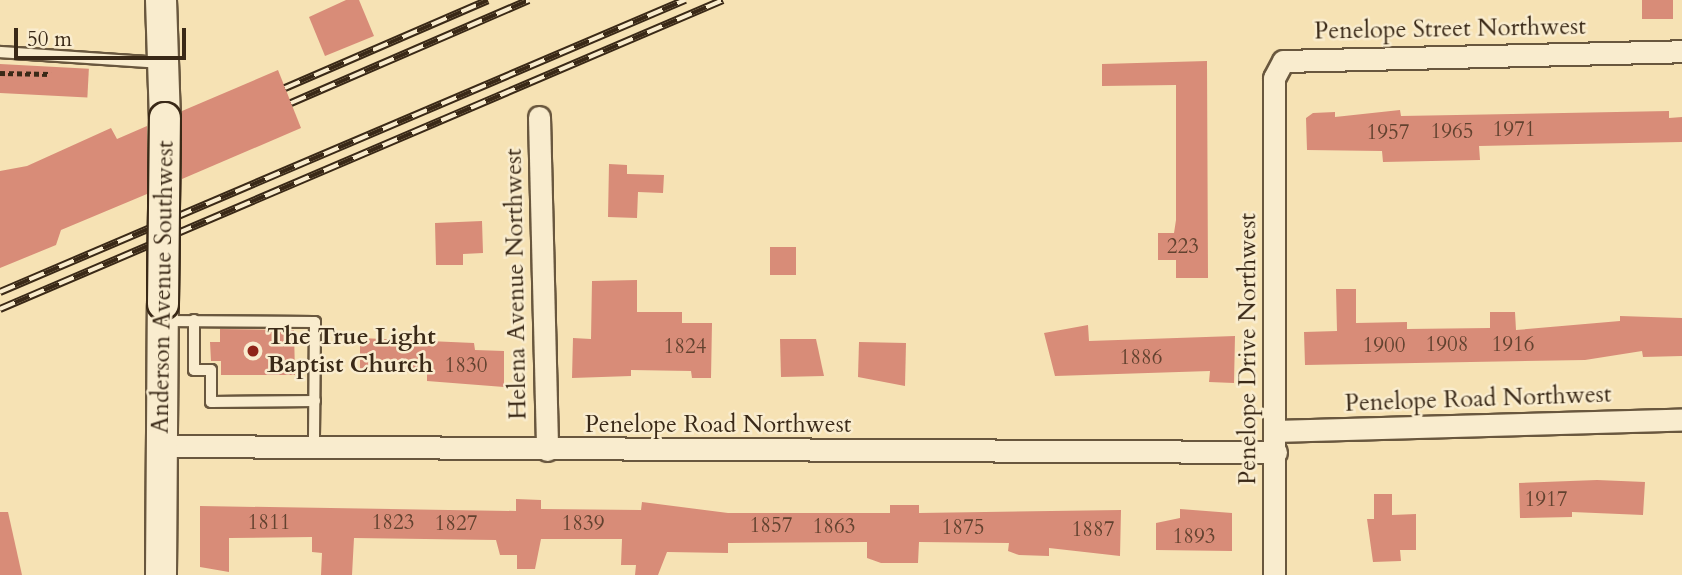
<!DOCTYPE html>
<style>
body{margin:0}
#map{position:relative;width:1682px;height:575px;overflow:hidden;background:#f6e2b4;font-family:Cardo,serif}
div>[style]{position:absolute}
.building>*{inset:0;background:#d88c78;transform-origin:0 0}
.path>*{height:4.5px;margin-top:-2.25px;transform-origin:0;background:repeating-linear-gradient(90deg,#3a2917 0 5px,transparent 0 8.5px)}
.roads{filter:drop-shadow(2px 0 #69573e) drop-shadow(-2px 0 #69573e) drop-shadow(0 2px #69573e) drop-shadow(0 -2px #69573e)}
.lane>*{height:10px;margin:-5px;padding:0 5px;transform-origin:5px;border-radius:5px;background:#f9ecce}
.street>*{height:21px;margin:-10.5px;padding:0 10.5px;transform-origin:10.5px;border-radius:10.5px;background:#f9ecce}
.secondary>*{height:30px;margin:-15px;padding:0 15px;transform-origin:15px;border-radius:15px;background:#f9ecce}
.rail>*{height:8px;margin-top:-4px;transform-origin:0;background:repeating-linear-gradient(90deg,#f9ecce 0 16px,#3a2917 0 32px);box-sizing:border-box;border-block:2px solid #3a2917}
.bridges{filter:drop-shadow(2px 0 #3a2917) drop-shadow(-2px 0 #3a2917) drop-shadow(0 2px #3a2917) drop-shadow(0 -2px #3a2917)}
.secondary-bridge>*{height:30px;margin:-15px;padding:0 15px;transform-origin:15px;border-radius:15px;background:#f9ecce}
.dots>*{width:19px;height:19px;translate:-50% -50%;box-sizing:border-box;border:4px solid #f9ecce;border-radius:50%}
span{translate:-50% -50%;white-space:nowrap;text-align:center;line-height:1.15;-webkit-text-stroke:5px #f9ecce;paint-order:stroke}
.number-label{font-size:21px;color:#62422f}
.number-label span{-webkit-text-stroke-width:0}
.street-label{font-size:24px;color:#3a2917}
.poi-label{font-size:24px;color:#3a2917;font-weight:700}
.left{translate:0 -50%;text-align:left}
.scale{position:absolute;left:14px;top:28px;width:172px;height:32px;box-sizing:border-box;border:4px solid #3a2917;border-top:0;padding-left:9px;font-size:21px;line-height:24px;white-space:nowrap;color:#3a2917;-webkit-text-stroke:5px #f9ecce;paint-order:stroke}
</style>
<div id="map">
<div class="building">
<i style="clip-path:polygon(346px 0,359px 0,374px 36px,325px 56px,309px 17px)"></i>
<i style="left:1642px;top:0;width:31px;height:19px"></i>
<i style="clip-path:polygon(1207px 61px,1208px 278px,1176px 278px,1176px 260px,1158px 260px,1158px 233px,1174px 233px,1176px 220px,1176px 85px,1102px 86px,1102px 64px)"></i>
<i style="left:0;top:64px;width:89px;height:29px;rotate:3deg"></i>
<i style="clip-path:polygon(278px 70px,301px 128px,182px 179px,182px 111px)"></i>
<i style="clip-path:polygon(1400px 110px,1401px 116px,1669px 111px,1669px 118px,1682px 117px,1682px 142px,1479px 146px,1480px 160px,1383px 162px,1382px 151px,1307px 150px,1306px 118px,1313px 113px,1335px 112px,1335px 117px)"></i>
<i style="clip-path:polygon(147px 126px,147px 194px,61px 230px,56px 245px,0 268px,0 171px,27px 166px,111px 128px,117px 139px)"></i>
<i style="clip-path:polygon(609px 164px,627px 165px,627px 174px,664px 175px,663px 193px,638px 192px,637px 218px,608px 217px)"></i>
<i style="clip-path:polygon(482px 221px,483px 253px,463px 254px,463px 265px,436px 265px,435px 223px)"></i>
<i style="left:770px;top:247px;width:26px;height:28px"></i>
<i style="clip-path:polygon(637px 280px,637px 312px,682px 312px,682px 323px,712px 323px,711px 378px,692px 378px,691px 371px,631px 370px,631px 376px,572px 378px,573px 338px,591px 339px,592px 281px)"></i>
<i style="clip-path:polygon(1336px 289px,1356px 289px,1356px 323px,1407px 322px,1407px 329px,1490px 328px,1490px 312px,1515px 312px,1516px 330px,1620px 321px,1620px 316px,1682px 318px,1682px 356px,1643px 357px,1642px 351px,1585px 360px,1305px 365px,1304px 332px,1337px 331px)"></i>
<i style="clip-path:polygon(1088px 325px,1089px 341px,1235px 336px,1234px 383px,1209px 382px,1210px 371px,1055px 376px,1044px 333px)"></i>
<i style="clip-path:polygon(220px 329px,294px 330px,295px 375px,221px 375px,221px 361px,211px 361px,210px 342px,220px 342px)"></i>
<i style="clip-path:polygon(360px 338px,474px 343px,475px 350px,504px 351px,504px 387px,427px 381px,427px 373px,360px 372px)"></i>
<i style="clip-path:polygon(780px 339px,816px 339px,824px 376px,781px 377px)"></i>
<i style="clip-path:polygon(859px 342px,906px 343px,905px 386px,858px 377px)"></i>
<i style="clip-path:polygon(1597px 480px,1645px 482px,1643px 515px,1572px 512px,1572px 517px,1520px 518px,1519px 483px)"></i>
<i style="clip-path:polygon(1374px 494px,1392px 494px,1392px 515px,1416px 514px,1416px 550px,1400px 550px,1401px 561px,1373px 562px,1367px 519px,1374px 519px)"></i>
<i style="clip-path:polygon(516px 499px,541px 500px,541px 509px,641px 510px,642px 502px,728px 513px,890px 513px,890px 505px,919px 505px,919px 513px,1121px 510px,1120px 556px,1049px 548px,1049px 556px,1019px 555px,1008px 551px,1009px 543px,919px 542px,918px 563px,881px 563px,867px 558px,867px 542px,728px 543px,728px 553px,667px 552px,658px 575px,635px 575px,636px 565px,621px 565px,622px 539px,541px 539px,535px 569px,517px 569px,517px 555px,500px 555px,496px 540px,354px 538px,352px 575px,321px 575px,322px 553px,312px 552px,312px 537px,229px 538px,229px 572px,200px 567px,200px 506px,516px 511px)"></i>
<i style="clip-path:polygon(1180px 509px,1232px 513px,1232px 551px,1156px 550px,1156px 523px,1180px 518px)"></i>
<i style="clip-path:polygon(0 512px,8px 512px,22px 575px,0 575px)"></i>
</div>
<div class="path">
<i style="left:0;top:73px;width:51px;rotate:1.1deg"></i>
</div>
<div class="roads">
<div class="lane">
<i style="left:0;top:52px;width:161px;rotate:3.9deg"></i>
<i style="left:194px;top:320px;width:50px;rotate:90deg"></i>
<i style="left:194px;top:370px;width:17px"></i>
<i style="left:211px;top:370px;width:32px;rotate:90deg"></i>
<i style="left:211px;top:402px;width:104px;rotate:-0.6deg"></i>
<i style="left:165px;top:321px;width:150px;rotate:0.4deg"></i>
<i style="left:315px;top:322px;width:125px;rotate:90.5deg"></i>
</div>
<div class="street">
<i style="left:539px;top:117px;width:333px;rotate:88.6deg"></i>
<i style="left:1276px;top:431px;width:406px;rotate:-1.6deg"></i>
<i style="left:161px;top:446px;width:1115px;rotate:0.31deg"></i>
<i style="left:1274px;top:575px;width:497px;rotate:-90deg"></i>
<i style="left:1274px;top:78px;width:19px;rotate:-62deg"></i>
<i style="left:1283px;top:61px;width:399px;rotate:-1.4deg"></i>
</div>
<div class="secondary">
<i style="left:161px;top:0;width:118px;rotate:88.1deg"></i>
<i style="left:161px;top:575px;width:271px;rotate:-89.6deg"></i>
</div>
</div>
<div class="rail">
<i style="left:285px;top:88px;width:221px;rotate:-23.4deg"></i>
<i style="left:291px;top:103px;width:259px;rotate:-23.4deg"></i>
<i style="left:0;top:292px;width:745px;rotate:-23.09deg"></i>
<i style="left:0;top:309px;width:786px;rotate:-23.14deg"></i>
</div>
<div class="bridges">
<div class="secondary-bridge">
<i style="left:163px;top:304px;width:186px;rotate:-89.4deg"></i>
</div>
</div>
<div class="dots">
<i style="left:253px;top:351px;background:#8f2418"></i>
</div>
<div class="number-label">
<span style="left:1514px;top:130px">1971</span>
<span style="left:1452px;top:132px">1965</span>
<span style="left:1388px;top:133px">1957</span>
<span style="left:1183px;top:247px">223</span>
<span style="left:1447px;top:345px">1908</span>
<span style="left:1513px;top:345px">1916</span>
<span style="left:1384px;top:346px">1900</span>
<span style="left:685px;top:347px">1824</span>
<span style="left:1141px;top:358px">1886</span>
<span style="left:466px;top:366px">1830</span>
<span style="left:1546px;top:500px">1917</span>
<span style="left:269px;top:523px">1811</span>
<span style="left:393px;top:523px">1823</span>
<span style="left:456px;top:524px">1827</span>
<span style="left:583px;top:524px">1839</span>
<span style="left:771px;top:526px">1857</span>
<span style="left:834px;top:527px">1863</span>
<span style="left:963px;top:528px">1875</span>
<span style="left:1093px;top:530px">1887</span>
<span style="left:1194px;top:537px">1893</span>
</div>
<div class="street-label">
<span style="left:1450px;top:29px;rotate:-1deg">Penelope Street Northwest</span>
<span style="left:516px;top:284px;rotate:-91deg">Helena Avenue Northwest</span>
<span style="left:163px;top:287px;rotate:-89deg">Anderson Avenue Southwest</span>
<span style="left:1248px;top:349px;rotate:-90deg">Penelope Drive Northwest</span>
<span style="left:1478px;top:399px;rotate:-2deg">Penelope Road Northwest</span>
<span style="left:718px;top:425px">Penelope Road Northwest</span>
</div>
<div class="poi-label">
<span class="left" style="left:267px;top:351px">The True Light<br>Baptist Church</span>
</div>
<div class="scale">50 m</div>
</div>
